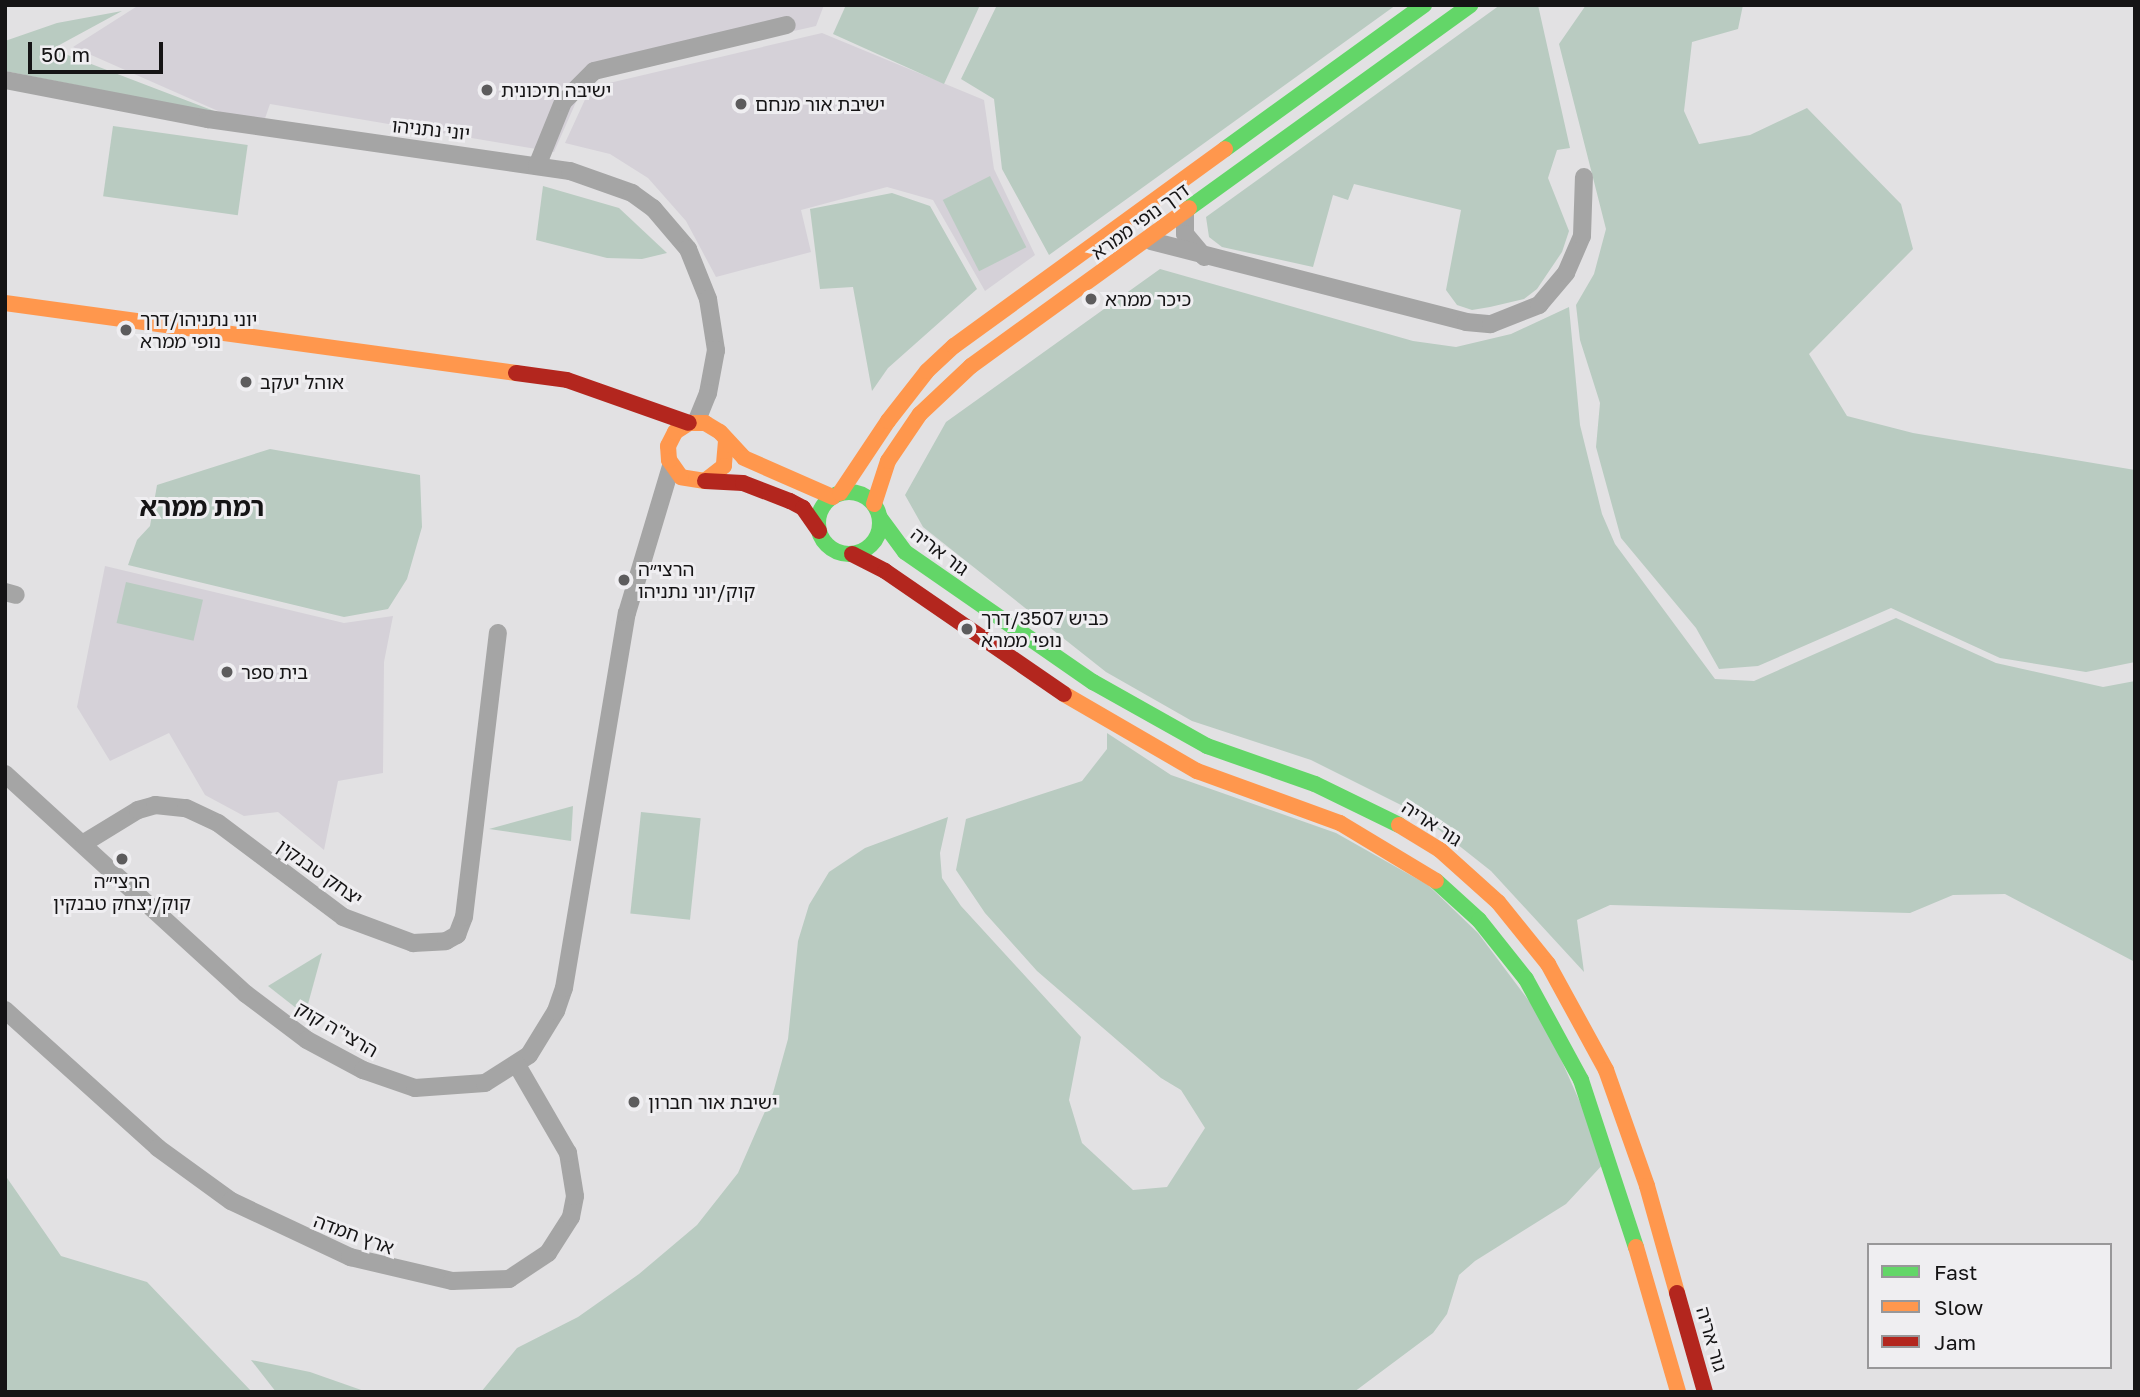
<!DOCTYPE html>
<meta charset="utf-8">
<style>
body{margin:0}
#map{position:relative;width:2140px;height:1397px;overflow:hidden;background:#e2e1e3;font-family:"Golos Text","Noto Sans Hebrew",sans-serif}
div>[style]{position:absolute}
.built>*{inset:0;background:#d5d1d8}
.green>*{inset:0;background:#b9cbc1;transform-origin:0 0}
.street>*{height:18px;margin:-9px;padding:0 9px;transform-origin:9px;border-radius:9px;background:#a5a5a5}
.fast>*{height:16px;margin:-8px;padding:0 8px;transform-origin:8px;border-radius:8px;background:#63d668}
.fast>.ring{margin:-8px;padding:0;box-sizing:content-box;background:none;border:16px solid #63d668;border-radius:50%}
.slow>*{height:16px;margin:-8px;padding:0 8px;transform-origin:8px;border-radius:8px;background:#ff974d}
.jam>*{height:16px;margin:-8px;padding:0 8px;transform-origin:8px;border-radius:8px;background:#b3261e}
.dots>*{width:19px;height:19px;translate:-50% -50%;box-sizing:border-box;border:4px solid #efeef1;border-radius:50%}
span{translate:-50% -50%;white-space:nowrap;text-align:center;line-height:1.15;-webkit-text-stroke:6px #efeef1;paint-order:stroke}
.poi-label{font-size:19px;color:#151415}
.left{translate:0 -50%;text-align:left}
.street-label{font-size:19px;color:#151415}
.district-label{font-size:26px;color:#151415;font-weight:700}
.frame{position:absolute;inset:0;border:7px solid #151415;pointer-events:none}
.legend{position:absolute;left:1867px;top:1243px;width:245px;height:126px;box-sizing:border-box;background:#efeef1;border:2px solid #989799;margin:0;padding:9px 12px;list-style:none;font-size:21px;color:#151415}
.legend li{display:flex;align-items:center;gap:14px;height:35px}
.legend b{width:35px;border:2px solid #989799}
.scale{position:absolute;left:28px;top:42px;width:135px;height:32px;box-sizing:border-box;border:4px solid #151415;border-top:0;padding-left:9px;font-size:21px;line-height:24px;white-space:nowrap;color:#151415;-webkit-text-stroke:5px #efeef1;paint-order:stroke}
</style>
<div id="map">
<div class="built">
<i style="clip-path:polygon(139px 5px,316px 7px,824px 5px,816px 26px,602px 75px,580px 93px,554px 152px,270px 104px,261px 130px,73px 47px)"></i>
<i style="clip-path:polygon(822px 33px,984px 100px,994px 169px,1035px 255px,985px 291px,933px 200px,887px 187px,801px 210px,811px 252px,716px 277px,686px 221px,648px 178px,610px 154px,565px 143px,588px 93px,605px 84px)"></i>
<i style="clip-path:polygon(105px 566px,344px 623px,393px 616px,384px 662px,383px 773px,338px 781px,324px 850px,278px 812px,244px 816px,205px 795px,169px 733px,110px 761px,77px 707px)"></i>
</div>
<div class="green">
<i style="clip-path:polygon(846px 5px,980px 5px,944px 84px,833px 34px)"></i>
<i style="clip-path:polygon(997px 5px,1396px 5px,1049px 255px,1002px 169px,994px 99px,961px 79px)"></i>
<i style="clip-path:polygon(1500px 5px,1538px 5px,1570px 148px,1557px 150px,1548px 178px,1569px 231px,1562px 252px,1537px 289px,1524px 299px,1490px 307px,1472px 310px,1457px 305px,1446px 290px,1461px 210px,1354px 184px,1348px 200px,1333px 195px,1313px 267px,1222px 247px,1209px 237px,1206px 217px)"></i>
<i style="clip-path:polygon(1586px 5px,1743px 5px,1738px 29px,1692px 42px,1684px 111px,1699px 144px,1750px 135px,1807px 108px,1901px 204px,1913px 249px,1809px 354px,1847px 416px,1913px 433px,2135px 470px,2135px 662px,2086px 672px,2000px 658px,1891px 608px,1758px 666px,1719px 669px,1696px 628px,1621px 538px,1596px 447px,1600px 403px,1580px 340px,1576px 305px,1594px 274px,1606px 229px,1559px 44px)"></i>
<i style="clip-path:polygon(122px 11px,52px 49px,222px 114px,5px 71px,5px 41px,57px 23px)"></i>
<i style="left:113px;top:126px;width:136px;height:71px;rotate:8deg"></i>
<i style="left:990px;top:176px;width:80px;height:53px;rotate:63deg"></i>
<i style="clip-path:polygon(543px 186px,619px 208px,667px 253px,642px 259px,607px 258px,536px 240px)"></i>
<i style="clip-path:polygon(892px 193px,930px 206px,977px 289px,888px 368px,872px 391px,853px 287px,820px 289px,810px 209px)"></i>
<i style="clip-path:polygon(1160px 269px,1413px 341px,1456px 347px,1511px 334px,1569px 307px,1580px 425px,1602px 514px,1615px 544px,1715px 679px,1754px 681px,1896px 618px,1996px 663px,2103px 687px,2135px 681px,2135px 962px,2005px 894px,1953px 895px,1910px 913px,1610px 905px,1577px 920px,1584px 972px,1491px 871px,1419px 814px,1311px 760px,1192px 721px,1106px 672px,923px 527px,905px 495px,946px 422px)"></i>
<i style="clip-path:polygon(270px 449px,420px 475px,422px 527px,407px 579px,388px 609px,344px 617px,128px 565px,137px 540px,150px 526px,157px 485px)"></i>
<i style="left:126px;top:582px;width:79px;height:42px;rotate:13deg"></i>
<i style="clip-path:polygon(1107px 733px,1171px 775px,1336px 833px,1428px 885px,1478px 933px,1544px 1021px,1606px 1161px,1566px 1204px,1475px 1261px,1459px 1275px,1447px 1314px,1433px 1333px,1354px 1392px,481px 1392px,517px 1348px,578px 1317px,639px 1274px,697px 1225px,738px 1173px,773px 1093px,788px 1039px,798px 941px,809px 905px,829px 872px,865px 848px,948px 817px,940px 853px,942px 878px,961px 906px,1081px 1037px,1069px 1100px,1082px 1143px,1133px 1190px,1167px 1187px,1205px 1128px,1181px 1090px,1161px 1078px,1037px 971px,985px 913px,956px 870px,966px 819px,1082px 781px,1107px 749px)"></i>
<i style="clip-path:polygon(573px 806px,571px 841px,489px 829px)"></i>
<i style="left:641px;top:812px;width:60px;height:102px;rotate:6deg"></i>
<i style="clip-path:polygon(322px 953px,305px 1015px,268px 986px)"></i>
<i style="clip-path:polygon(5px 1175px,61px 1256px,147px 1282px,252px 1392px,5px 1392px)"></i>
<i style="clip-path:polygon(251px 1360px,310px 1372px,367px 1392px,276px 1392px)"></i>
</div>
<div class="street">
<i style="left:5px;top:80px;width:207px;rotate:10.9deg"></i>
<i style="left:208px;top:119px;width:366px;rotate:8.2deg"></i>
<i style="left:570px;top:171px;width:66px;rotate:19.5deg"></i>
<i style="left:632px;top:193px;width:26px;rotate:36deg"></i>
<i style="left:653px;top:208px;width:54px;rotate:49.5deg"></i>
<i style="left:688px;top:249px;width:54px;rotate:68.2deg"></i>
<i style="left:708px;top:299px;width:52px;rotate:81.1deg"></i>
<i style="left:716px;top:350px;width:44px;rotate:100.5deg"></i>
<i style="left:708px;top:393px;width:31px;rotate:112deg"></i>
<i style="left:537px;top:166px;width:69px;rotate:-67.9deg"></i>
<i style="left:563px;top:102px;width:44px;rotate:-45deg"></i>
<i style="left:594px;top:71px;width:198px;rotate:-13.4deg"></i>
<i style="left:1185px;top:215px;width:19px;rotate:90deg"></i>
<i style="left:1185px;top:234px;width:30px;rotate:50deg"></i>
<i style="left:1151px;top:241px;width:325px;rotate:14.4deg"></i>
<i style="left:1466px;top:322px;width:25px;rotate:5deg"></i>
<i style="left:1491px;top:324px;width:52px;rotate:-21.6deg"></i>
<i style="left:1539px;top:305px;width:42px;rotate:-49.8deg"></i>
<i style="left:1566px;top:273px;width:40px;rotate:-66.6deg"></i>
<i style="left:1582px;top:236px;width:59px;rotate:-88.1deg"></i>
<i style="left:5px;top:592px;width:11px;rotate:15deg"></i>
<i style="left:5px;top:774px;width:326px;rotate:42.4deg"></i>
<i style="left:246px;top:994px;width:76px;rotate:37deg"></i>
<i style="left:307px;top:1040px;width:64px;rotate:28.2deg"></i>
<i style="left:363px;top:1070px;width:55px;rotate:19.1deg"></i>
<i style="left:415px;top:1088px;width:70px;rotate:-4.1deg"></i>
<i style="left:485px;top:1083px;width:52px;rotate:-32.5deg"></i>
<i style="left:529px;top:1055px;width:52px;rotate:-58.5deg"></i>
<i style="left:556px;top:1011px;width:24px;rotate:-71deg"></i>
<i style="left:564px;top:988px;width:380px;rotate:-80.5deg"></i>
<i style="left:627px;top:613px;width:153px;rotate:-73.3deg"></i>
<i style="left:84px;top:843px;width:63px;rotate:-31.4deg"></i>
<i style="left:138px;top:810px;width:18px;rotate:-16deg"></i>
<i style="left:155px;top:805px;width:31px;rotate:6deg"></i>
<i style="left:186px;top:808px;width:35px;rotate:25deg"></i>
<i style="left:218px;top:823px;width:156px;rotate:36.9deg"></i>
<i style="left:343px;top:917px;width:75px;rotate:20.4deg"></i>
<i style="left:413px;top:943px;width:33px;rotate:-3deg"></i>
<i style="left:446px;top:941px;width:13px;rotate:-29deg"></i>
<i style="left:457px;top:935px;width:19px;rotate:-69deg"></i>
<i style="left:464px;top:917px;width:286px;rotate:-83.2deg"></i>
<i style="left:5px;top:1010px;width:206px;rotate:42deg"></i>
<i style="left:158px;top:1148px;width:90px;rotate:36deg"></i>
<i style="left:231px;top:1201px;width:132px;rotate:25.2deg"></i>
<i style="left:350px;top:1257px;width:105px;rotate:13.2deg"></i>
<i style="left:452px;top:1281px;width:57px;rotate:-2deg"></i>
<i style="left:509px;top:1279px;width:47px;rotate:-33.7deg"></i>
<i style="left:548px;top:1253px;width:43px;rotate:-57.4deg"></i>
<i style="left:571px;top:1217px;width:21px;rotate:-79deg"></i>
<i style="left:575px;top:1196px;width:44px;rotate:-99.2deg"></i>
<i style="left:568px;top:1153px;width:102px;rotate:-120.1deg"></i>
</div>
<div class="fast">
<i style="left:1225px;top:149px;width:246px;rotate:-35.9deg"></i>
<i style="left:1189px;top:208px;width:347px;rotate:-35.8deg"></i>
<i class="ring" style="left:818px;top:492px;width:46px;height:46px"></i>
<i style="left:880px;top:518px;width:42px;rotate:53.7deg"></i>
<i style="left:905px;top:552px;width:229px;rotate:34.7deg"></i>
<i style="left:1093px;top:682px;width:131px;rotate:29.3deg"></i>
<i style="left:1207px;top:746px;width:114px;rotate:19.4deg"></i>
<i style="left:1315px;top:784px;width:93px;rotate:26deg"></i>
<i style="left:1436px;top:881px;width:58px;rotate:42.2deg"></i>
<i style="left:1479px;top:920px;width:75px;rotate:51.5deg"></i>
<i style="left:1526px;top:979px;width:115px;rotate:61.4deg"></i>
<i style="left:1581px;top:1080px;width:176px;rotate:71.8deg"></i>
</div>
<div class="slow">
<i style="left:5px;top:303px;width:516px;rotate:7.8deg"></i>
<i style="left:726px;top:441px;width:25px;rotate:95deg"></i>
<i style="left:724px;top:466px;width:24px;rotate:142deg"></i>
<i style="left:705px;top:481px;width:24px;rotate:-171deg"></i>
<i style="left:681px;top:477px;width:21px;rotate:-125deg"></i>
<i style="left:669px;top:460px;width:14px;rotate:-94deg"></i>
<i style="left:668px;top:446px;width:16px;rotate:-63deg"></i>
<i style="left:675px;top:432px;width:17px;rotate:-33deg"></i>
<i style="left:689px;top:423px;width:16px"></i>
<i style="left:705px;top:423px;width:17px;rotate:31deg"></i>
<i style="left:720px;top:432px;width:35px;rotate:47deg"></i>
<i style="left:744px;top:458px;width:97px;rotate:23.7deg"></i>
<i style="left:840px;top:493px;width:87px;rotate:-56.3deg"></i>
<i style="left:888px;top:421px;width:63px;rotate:-52deg"></i>
<i style="left:927px;top:371px;width:37px;rotate:-43deg"></i>
<i style="left:954px;top:346px;width:335px;rotate:-36deg"></i>
<i style="left:874px;top:504px;width:45px;rotate:-72deg"></i>
<i style="left:888px;top:461px;width:57px;rotate:-55.8deg"></i>
<i style="left:920px;top:414px;width:70px;rotate:-43.3deg"></i>
<i style="left:971px;top:366px;width:269px;rotate:-35.9deg"></i>
<i style="left:1064px;top:694px;width:154px;rotate:30.1deg"></i>
<i style="left:1197px;top:771px;width:152px;rotate:20deg"></i>
<i style="left:1340px;top:823px;width:112px;rotate:31.1deg"></i>
<i style="left:1399px;top:825px;width:48px;rotate:31.4deg"></i>
<i style="left:1440px;top:850px;width:78px;rotate:41.9deg"></i>
<i style="left:1498px;top:902px;width:80px;rotate:51.1deg"></i>
<i style="left:1548px;top:964px;width:121px;rotate:61.3deg"></i>
<i style="left:1606px;top:1070px;width:123px;rotate:70.5deg"></i>
<i style="left:1647px;top:1186px;width:111px;rotate:74.3deg"></i>
<i style="left:1636px;top:1247px;width:151px;rotate:73.8deg"></i>
</div>
<div class="jam">
<i style="left:516px;top:373px;width:51px;rotate:7.8deg"></i>
<i style="left:567px;top:380px;width:129px;rotate:19.4deg"></i>
<i style="left:705px;top:481px;width:38px;rotate:3deg"></i>
<i style="left:743px;top:483px;width:50px;rotate:21deg"></i>
<i style="left:790px;top:501px;width:15px;rotate:28deg"></i>
<i style="left:803px;top:508px;width:28px;rotate:55deg"></i>
<i style="left:852px;top:554px;width:37px;rotate:27deg"></i>
<i style="left:885px;top:571px;width:217px;rotate:34.5deg"></i>
<i style="left:1677px;top:1293px;width:103px;rotate:74.2deg"></i>
</div>
<div class="dots">
<i style="left:487px;top:90px;background:#5d5c5d"></i>
<i style="left:741px;top:104px;background:#5d5c5d"></i>
<i style="left:1091px;top:299px;background:#5d5c5d"></i>
<i style="left:126px;top:330px;background:#5d5c5d"></i>
<i style="left:246px;top:382px;background:#5d5c5d"></i>
<i style="left:624px;top:580px;background:#5d5c5d"></i>
<i style="left:967px;top:629px;background:#5d5c5d"></i>
<i style="left:227px;top:672px;background:#5d5c5d"></i>
<i style="left:122px;top:859px;background:#5d5c5d"></i>
<i style="left:634px;top:1102px;background:#5d5c5d"></i>
</div>
<div class="poi-label">
<span class="left" style="left:501px;top:90px">ישיבה תיכונית</span>
<span class="left" style="left:755px;top:104px">ישיבת אור מנחם</span>
<span class="left" style="left:1105px;top:299px">כיכר ממרא</span>
<span class="left" style="left:140px;top:330px">יוני נתניהו/דרך<br>נופי ממרא</span>
<span class="left" style="left:260px;top:382px">אוהל יעקב</span>
<span class="left" style="left:638px;top:580px">הרצי״ה<br>קוק/יוני נתניהו</span>
<span class="left" style="left:981px;top:629px">כביש 3507/דרך<br>נופי ממרא</span>
<span class="left" style="left:241px;top:672px">בית ספר</span>
<span style="left:122px;top:892px">הרצי״ה<br>קוק/יצחק טבנקין</span>
<span class="left" style="left:648px;top:1102px">ישיבת אור חברון</span>
</div>
<div class="street-label">
<span style="left:431px;top:129px;rotate:6deg">יוני נתניהו</span>
<span style="left:1140px;top:221px;rotate:-36deg">דרך נופי ממרא</span>
<span style="left:940px;top:551px;rotate:37deg">גור אריה</span>
<span style="left:1432px;top:823px;rotate:33deg">גור אריה</span>
<span style="left:320px;top:872px;rotate:35deg">יצחק טבנקין</span>
<span style="left:337px;top:1029px;rotate:30deg">הרצי"ה קוק</span>
<span style="left:354px;top:1234px;rotate:20deg">ארץ חמדה</span>
<span style="left:1712px;top:1339px;rotate:74deg">גור אריה</span>
</div>
<div class="district-label">
<span style="left:202px;top:507px">רמת ממרא</span>
</div>
<div class="frame"></div>
<ul class="legend">
<li><b style="height:9px;background:#63d668"></b>Fast</li>
<li><b style="height:9px;background:#ff974d"></b>Slow</li>
<li><b style="height:9px;background:#b3261e"></b>Jam</li>
</ul>
<div class="scale">50 m</div>
</div>
